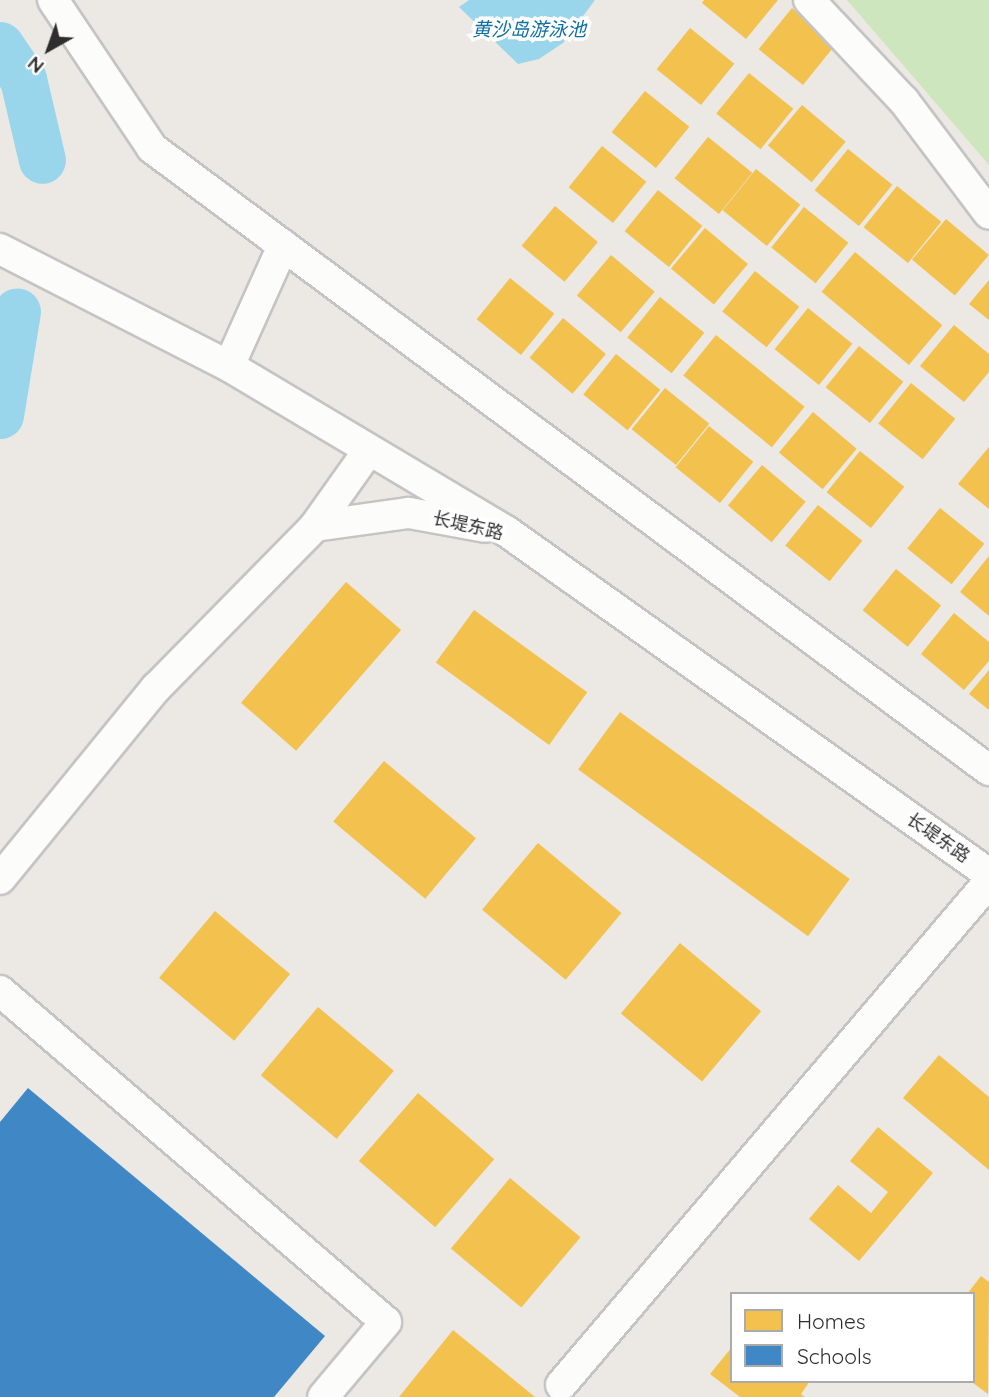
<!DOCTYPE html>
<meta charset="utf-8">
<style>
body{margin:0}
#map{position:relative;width:989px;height:1397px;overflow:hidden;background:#ece8e4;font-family:Quicksand,"Noto Sans SC",sans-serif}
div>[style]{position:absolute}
.green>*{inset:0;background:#cee6be}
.water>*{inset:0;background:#99d6ec}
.homes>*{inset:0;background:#f2c14e;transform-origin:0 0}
.schools>*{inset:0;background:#3f88c5}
.river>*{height:47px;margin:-23.5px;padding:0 23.5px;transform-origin:23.5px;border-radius:23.5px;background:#99d6ec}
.roads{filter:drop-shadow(2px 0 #c5c4c5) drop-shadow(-2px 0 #c5c4c5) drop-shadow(0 2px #c5c4c5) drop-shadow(0 -2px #c5c4c5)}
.minor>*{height:30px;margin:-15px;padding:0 15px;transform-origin:15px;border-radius:15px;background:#fcfcfb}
span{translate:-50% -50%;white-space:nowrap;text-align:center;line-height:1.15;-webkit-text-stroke:7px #fff;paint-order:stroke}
.street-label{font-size:18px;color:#2e2e2e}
.water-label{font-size:19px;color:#0d6fa3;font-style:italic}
.legend{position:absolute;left:730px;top:1292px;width:245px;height:91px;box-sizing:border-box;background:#fff;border:2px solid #ababab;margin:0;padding:9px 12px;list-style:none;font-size:21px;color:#2e2e2e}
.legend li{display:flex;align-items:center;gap:14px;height:35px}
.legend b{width:35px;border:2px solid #ababab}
.north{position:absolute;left:14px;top:14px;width:70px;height:70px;-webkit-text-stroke:5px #fff;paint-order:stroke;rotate:220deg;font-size:19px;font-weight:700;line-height:28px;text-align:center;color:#2e2e2e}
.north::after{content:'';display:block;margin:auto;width:24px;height:32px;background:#2e2e2e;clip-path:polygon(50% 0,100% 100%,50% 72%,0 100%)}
</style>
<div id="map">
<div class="green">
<i style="clip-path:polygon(847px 0,989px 0,989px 165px)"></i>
</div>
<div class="water">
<i style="clip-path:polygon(469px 0,595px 0,563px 43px,539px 59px,518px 64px,459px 7px)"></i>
</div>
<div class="homes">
<i style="clip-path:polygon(704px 0,778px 0,746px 39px,702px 3px)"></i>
<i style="left:792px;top:8px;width:57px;height:53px;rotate:39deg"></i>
<i style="left:690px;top:28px;width:57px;height:53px;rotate:39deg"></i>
<i style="left:749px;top:73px;width:57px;height:52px;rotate:39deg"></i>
<i style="left:645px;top:91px;width:57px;height:53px;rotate:39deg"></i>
<i style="left:802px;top:105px;width:57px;height:53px;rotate:40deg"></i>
<i style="left:708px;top:137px;width:57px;height:53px;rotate:39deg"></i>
<i style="left:602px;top:146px;width:57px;height:53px;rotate:39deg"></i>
<i style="left:848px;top:149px;width:57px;height:53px;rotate:39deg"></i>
<i style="left:756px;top:169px;width:57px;height:53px;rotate:39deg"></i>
<i style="left:897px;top:186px;width:57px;height:53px;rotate:39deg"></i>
<i style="left:658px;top:190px;width:57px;height:53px;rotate:39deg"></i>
<i style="left:555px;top:206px;width:56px;height:52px;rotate:40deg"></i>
<i style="left:804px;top:207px;width:57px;height:52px;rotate:39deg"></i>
<i style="left:946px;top:219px;width:56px;height:53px;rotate:40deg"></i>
<i style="left:705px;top:228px;width:56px;height:53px;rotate:40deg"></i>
<i style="left:855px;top:252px;width:114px;height:52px;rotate:40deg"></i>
<i style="left:611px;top:255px;width:57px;height:53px;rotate:40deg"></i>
<i style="left:755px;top:271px;width:57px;height:52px;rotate:39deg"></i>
<i style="left:510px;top:278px;width:57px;height:53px;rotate:39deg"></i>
<i style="clip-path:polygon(989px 280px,989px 320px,969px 304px)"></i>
<i style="left:660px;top:297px;width:57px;height:52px;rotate:39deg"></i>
<i style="left:808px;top:308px;width:57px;height:53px;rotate:39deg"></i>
<i style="left:563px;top:318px;width:56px;height:52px;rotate:40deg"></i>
<i style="clip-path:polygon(954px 325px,989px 354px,989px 372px,964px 402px,920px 366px)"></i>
<i style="left:716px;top:335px;width:114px;height:52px;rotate:39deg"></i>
<i style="left:859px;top:346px;width:57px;height:53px;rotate:39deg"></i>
<i style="left:616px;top:354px;width:57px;height:52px;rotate:39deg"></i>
<i style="left:911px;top:383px;width:57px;height:52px;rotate:39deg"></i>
<i style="left:665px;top:388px;width:57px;height:53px;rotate:39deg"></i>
<i style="left:813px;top:412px;width:57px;height:53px;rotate:40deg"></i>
<i style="left:709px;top:426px;width:57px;height:53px;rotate:39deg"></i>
<i style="clip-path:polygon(989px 447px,989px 509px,958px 484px)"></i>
<i style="left:860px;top:451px;width:57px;height:53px;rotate:39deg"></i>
<i style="left:762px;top:465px;width:57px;height:53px;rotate:40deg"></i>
<i style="left:818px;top:505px;width:57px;height:52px;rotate:39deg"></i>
<i style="left:940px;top:508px;width:57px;height:52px;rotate:39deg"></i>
<i style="clip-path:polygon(989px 556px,989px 616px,960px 592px)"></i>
<i style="left:896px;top:569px;width:58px;height:53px;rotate:39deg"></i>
<i style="left:346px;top:582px;width:73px;height:160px;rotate:41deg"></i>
<i style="left:474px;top:610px;width:140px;height:65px;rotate:36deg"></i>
<i style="clip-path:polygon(954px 613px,989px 642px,989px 661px,964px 690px,921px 654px)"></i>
<i style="clip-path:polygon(989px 670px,989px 710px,969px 694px)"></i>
<i style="left:620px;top:712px;width:284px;height:71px;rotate:36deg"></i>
<i style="left:384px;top:761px;width:120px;height:79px;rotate:40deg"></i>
<i style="left:538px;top:843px;width:109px;height:87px;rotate:40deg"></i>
<i style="left:215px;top:911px;width:98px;height:87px;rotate:40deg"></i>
<i style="left:680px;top:943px;width:106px;height:92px;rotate:40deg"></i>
<i style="left:318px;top:1007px;width:99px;height:89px;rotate:40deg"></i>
<i style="clip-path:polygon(939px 1055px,989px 1097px,989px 1170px,903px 1098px)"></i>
<i style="left:418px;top:1093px;width:101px;height:90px;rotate:41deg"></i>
<i style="clip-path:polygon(878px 1127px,933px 1173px,859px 1261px,809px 1219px,838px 1185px,871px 1213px,888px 1192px,850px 1161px)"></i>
<i style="left:510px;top:1178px;width:92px;height:92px;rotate:40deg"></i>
<i style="clip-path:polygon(981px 1276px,989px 1282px,988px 1394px,973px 1383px,973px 1294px,967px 1294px)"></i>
<i style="clip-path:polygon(453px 1330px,535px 1397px,399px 1397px)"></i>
<i style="clip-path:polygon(732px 1347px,732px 1381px,810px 1381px,801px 1394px,805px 1397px,740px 1397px,710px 1374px)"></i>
</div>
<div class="schools">
<i style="clip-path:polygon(28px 1088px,325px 1336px,274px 1397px,0 1397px,0 1122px)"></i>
</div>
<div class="river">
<i style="left:0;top:45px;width:41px;rotate:55.9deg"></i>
<i style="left:23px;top:79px;width:83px;rotate:76.8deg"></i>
<i style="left:0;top:415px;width:105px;rotate:-80.7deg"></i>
</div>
<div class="roads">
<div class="minor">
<i style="left:53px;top:0;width:178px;rotate:56.2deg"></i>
<i style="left:152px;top:148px;width:1043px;rotate:36.62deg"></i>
<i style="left:809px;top:0;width:139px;rotate:46.8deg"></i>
<i style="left:904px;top:101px;width:141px;rotate:53deg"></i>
<i style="left:0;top:249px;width:257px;rotate:27.1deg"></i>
<i style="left:229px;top:366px;width:322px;rotate:30.8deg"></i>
<i style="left:506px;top:531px;width:592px;rotate:35.38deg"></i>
<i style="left:229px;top:366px;width:132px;rotate:-65.8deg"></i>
<i style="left:315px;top:526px;width:95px;rotate:-7.9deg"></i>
<i style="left:409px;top:513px;width:77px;rotate:10.4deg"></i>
<i style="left:0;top:879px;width:247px;rotate:-50.8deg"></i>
<i style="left:156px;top:688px;width:227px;rotate:-45.5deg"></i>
<i style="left:315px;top:526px;width:93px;rotate:-54.6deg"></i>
<i style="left:0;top:991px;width:508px;rotate:40.61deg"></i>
<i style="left:386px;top:1322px;width:98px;rotate:130deg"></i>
<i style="left:561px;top:1385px;width:660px;rotate:-49.61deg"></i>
</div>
</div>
<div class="street-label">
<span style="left:468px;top:526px;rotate:13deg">长堤东路</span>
<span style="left:938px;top:838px;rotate:35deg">长堤东路</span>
</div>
<div class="water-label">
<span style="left:529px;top:30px">黄沙岛游泳池</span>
</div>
<ul class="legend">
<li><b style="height:19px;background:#f2c14e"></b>Homes</li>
<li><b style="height:19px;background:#3f88c5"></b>Schools</li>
</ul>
<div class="north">N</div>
</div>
